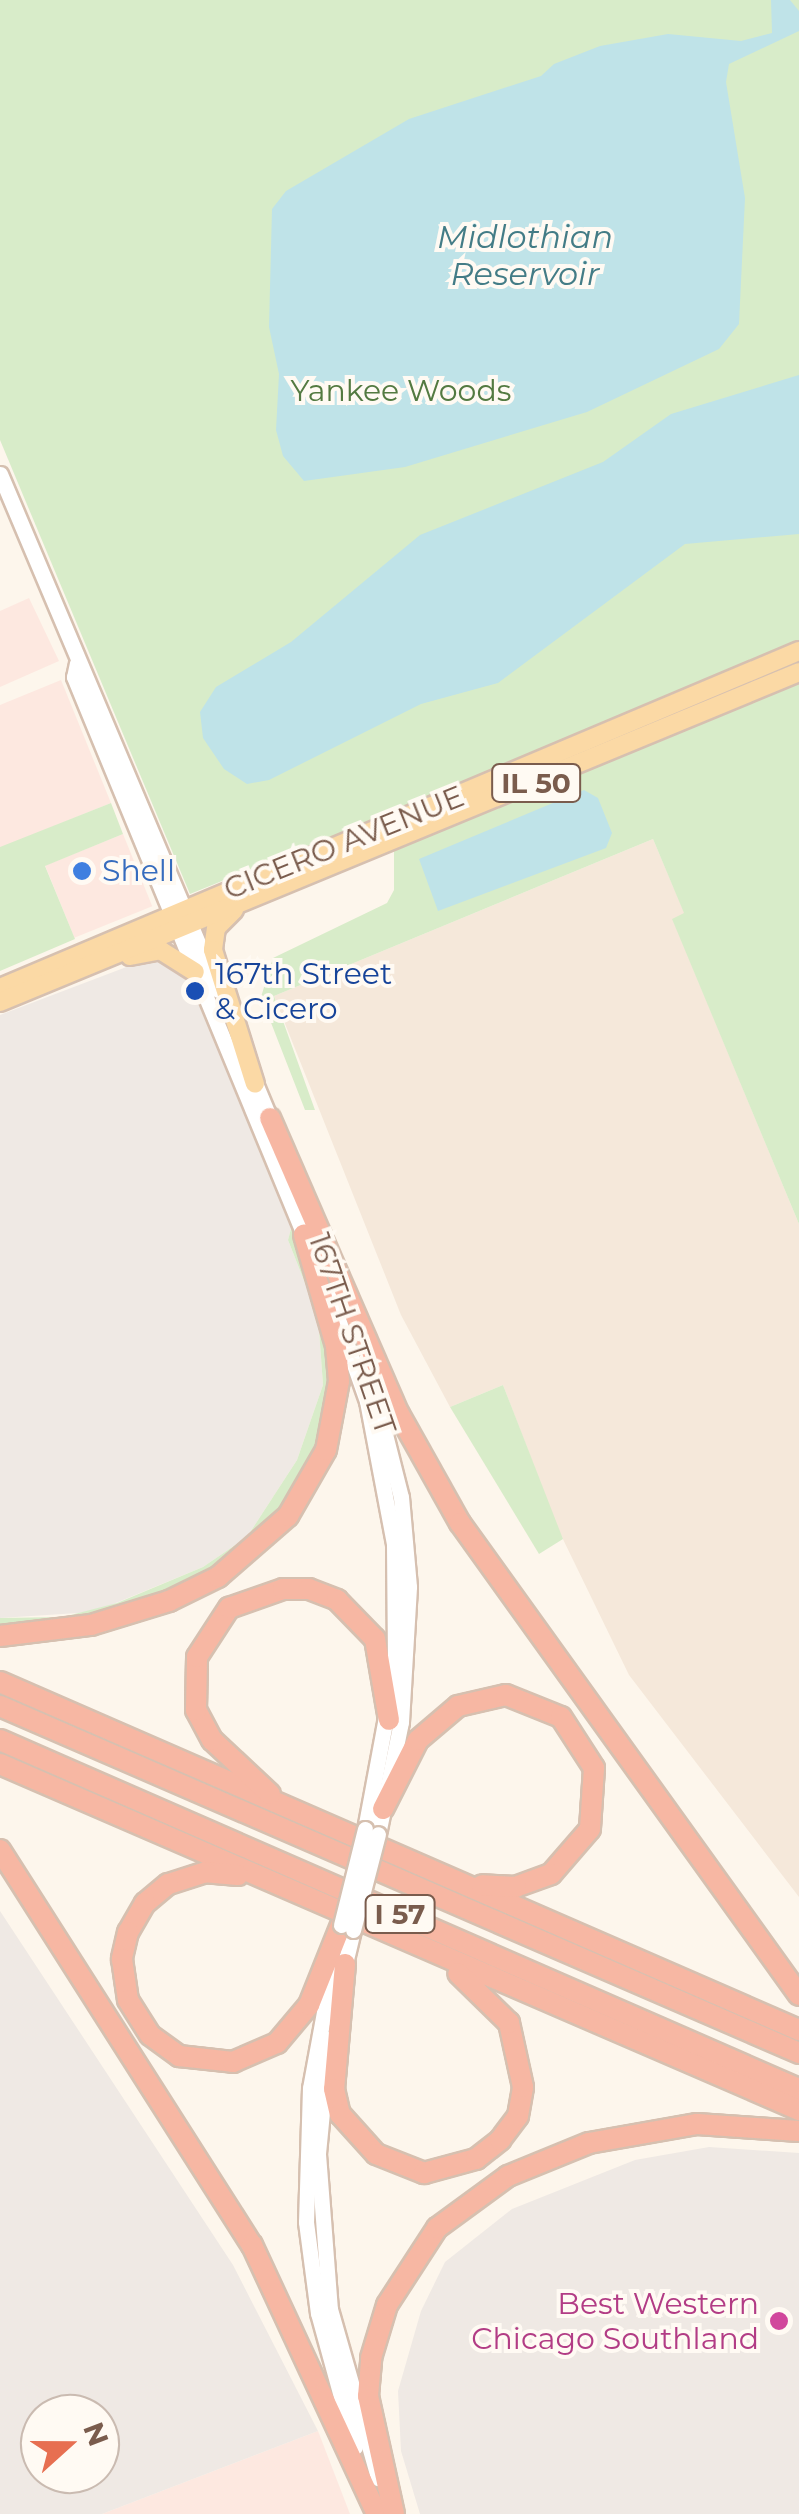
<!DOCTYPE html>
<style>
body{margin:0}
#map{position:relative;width:799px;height:2514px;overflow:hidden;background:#fdf6ec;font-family:Montserrat,sans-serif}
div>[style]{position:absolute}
.residential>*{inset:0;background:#f5e8da}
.commercial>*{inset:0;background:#fde8e0;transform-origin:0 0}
.industrial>*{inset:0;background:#efe9e4}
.green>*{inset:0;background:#d8ecc9}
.water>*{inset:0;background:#bfe3e8}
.roads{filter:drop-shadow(2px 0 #d6c0b0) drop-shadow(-2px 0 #d6c0b0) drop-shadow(0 2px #d6c0b0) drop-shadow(0 -2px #d6c0b0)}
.secondary>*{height:15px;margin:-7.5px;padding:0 7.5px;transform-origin:7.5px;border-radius:7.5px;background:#fff}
.primary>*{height:18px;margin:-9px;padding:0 9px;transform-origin:9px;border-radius:9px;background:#fbd9a5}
.motorway>*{height:20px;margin:-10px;padding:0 10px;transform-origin:10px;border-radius:10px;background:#f7b7a3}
.bridges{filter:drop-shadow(2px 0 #d6c0b0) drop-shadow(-2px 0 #d6c0b0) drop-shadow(0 2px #d6c0b0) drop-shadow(0 -2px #d6c0b0)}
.secondary-bridge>*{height:15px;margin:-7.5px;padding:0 7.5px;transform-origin:7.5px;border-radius:7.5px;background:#fff}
.dots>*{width:28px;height:28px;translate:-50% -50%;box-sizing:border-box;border:5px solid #fffaf3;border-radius:50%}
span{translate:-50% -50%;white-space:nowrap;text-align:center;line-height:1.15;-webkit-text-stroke:8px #fffaf3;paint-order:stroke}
.shield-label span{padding:2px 8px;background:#fffaf3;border:2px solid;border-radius:8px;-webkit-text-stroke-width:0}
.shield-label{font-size:28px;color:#7a5c4d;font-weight:700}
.park-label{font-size:30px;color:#537a41}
.street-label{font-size:30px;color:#7a5c4d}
.shop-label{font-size:30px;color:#366cbe}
.left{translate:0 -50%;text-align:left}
.transit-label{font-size:30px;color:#164399}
.hotel-label{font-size:30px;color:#b23c85}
.right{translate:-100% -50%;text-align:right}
.water-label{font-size:32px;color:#437c86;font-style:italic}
.north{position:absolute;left:20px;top:2394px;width:100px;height:100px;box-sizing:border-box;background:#fffaf3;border:2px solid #cabbb1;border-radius:50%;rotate:69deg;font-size:28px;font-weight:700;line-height:40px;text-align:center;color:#7a5c4d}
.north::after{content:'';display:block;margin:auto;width:35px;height:45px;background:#e76f51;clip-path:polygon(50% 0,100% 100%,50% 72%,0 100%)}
</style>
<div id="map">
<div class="residential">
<i style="clip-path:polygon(653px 839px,685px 914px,673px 920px,799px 1224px,799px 1897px,629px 1675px,558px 1529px,503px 1385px,450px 1407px,401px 1315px,274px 996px)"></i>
</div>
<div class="commercial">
<i style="clip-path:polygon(29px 598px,59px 661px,0 687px,0 611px)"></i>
<i style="clip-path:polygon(61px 680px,111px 803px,0 848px,0 705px)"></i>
<i style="left:123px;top:834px;width:78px;height:84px;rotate:68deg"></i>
<i style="clip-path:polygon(318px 2431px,350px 2514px,102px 2514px)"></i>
</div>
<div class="industrial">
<i style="clip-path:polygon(158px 955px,187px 974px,292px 1225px,288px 1240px,318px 1316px,323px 1385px,297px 1460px,247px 1537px,203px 1567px,94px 1612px,0 1618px,0 1015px)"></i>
<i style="clip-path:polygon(evenodd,0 1911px,233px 2265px,318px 2431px,102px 2514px,0 2514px,0 1911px,40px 2414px,100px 2414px,100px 2474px,40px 2474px,40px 2414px)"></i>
<i style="clip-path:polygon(709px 2147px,799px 2153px,799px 2514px,420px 2514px,401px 2451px,398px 2391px,421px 2311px,445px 2262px,512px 2209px,635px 2160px)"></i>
</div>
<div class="green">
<i style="clip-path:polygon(0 0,799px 0,799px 648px,190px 894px,0 440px)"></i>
<i style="clip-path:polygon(799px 679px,799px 1224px,672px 919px,684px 913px,653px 839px,274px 996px,315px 1110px,305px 1110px,261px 997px,273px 958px,387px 903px,394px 890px,394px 849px)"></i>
<i style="clip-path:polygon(111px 803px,123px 834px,45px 866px,75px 939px,0 971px,0 847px)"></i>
<i style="clip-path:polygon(292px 1225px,333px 1362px,319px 1444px,282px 1512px,221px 1565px,142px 1603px,83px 1620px,0 1628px,0 1618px,63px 1617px,117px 1603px,203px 1567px,247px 1537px,297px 1460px,323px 1385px,318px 1316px,288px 1240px)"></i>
<i style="clip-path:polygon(503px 1385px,563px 1539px,539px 1554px,450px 1407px)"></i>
</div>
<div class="water">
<i style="clip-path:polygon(771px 0,790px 0,799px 11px,799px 31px,729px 64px,726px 82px,745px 198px,739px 324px,719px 349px,587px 412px,405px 467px,304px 481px,283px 456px,276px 430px,279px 374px,269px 327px,272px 209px,286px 191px,409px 119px,541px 76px,554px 64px,600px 46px,668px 34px,741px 41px,772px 33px)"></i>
<i style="clip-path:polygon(799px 375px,799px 534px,685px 544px,498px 683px,421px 704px,269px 780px,247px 784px,224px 769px,203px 738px,200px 712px,216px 687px,291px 642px,420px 535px,603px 462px,671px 414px)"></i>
<i style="clip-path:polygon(584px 790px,598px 798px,612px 833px,606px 848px,438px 911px,419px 859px)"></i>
</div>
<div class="roads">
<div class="secondary">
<i style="left:0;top:474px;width:560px;rotate:67.1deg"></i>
<i style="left:77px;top:663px;width:14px;rotate:102deg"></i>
<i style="left:74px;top:677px;width:611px;rotate:67.59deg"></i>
<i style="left:252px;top:1076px;width:52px;rotate:67.4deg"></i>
<i style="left:328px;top:1291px;width:117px;rotate:70.5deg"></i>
<i style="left:367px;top:1401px;width:146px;rotate:79.3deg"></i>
<i style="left:394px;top:1544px;width:125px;rotate:89.5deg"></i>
<i style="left:395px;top:1669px;width:163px;rotate:100.6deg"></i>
<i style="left:366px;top:1359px;width:142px;rotate:75.8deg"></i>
<i style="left:401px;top:1497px;width:90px;rotate:84.9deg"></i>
<i style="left:409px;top:1587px;width:135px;rotate:93.4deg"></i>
<i style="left:401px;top:1722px;width:114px;rotate:101.6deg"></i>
<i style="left:333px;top:1963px;width:127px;rotate:100.4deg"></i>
<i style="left:310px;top:2088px;width:134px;rotate:91.7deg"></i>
<i style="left:306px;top:2222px;width:92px;rotate:82.5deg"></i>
<i style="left:318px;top:2313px;width:139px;rotate:74.6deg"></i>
<i style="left:343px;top:1972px;width:43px;rotate:-76.6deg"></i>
<i style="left:329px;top:2039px;width:116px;rotate:95.5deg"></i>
<i style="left:318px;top:2154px;width:155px;rotate:85.6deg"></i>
<i style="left:330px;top:2309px;width:176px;rotate:74.1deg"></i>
</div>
<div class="primary">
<i style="left:234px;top:910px;width:25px;rotate:135deg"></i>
<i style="left:216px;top:928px;width:22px;rotate:98deg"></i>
<i style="left:213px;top:950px;width:140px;rotate:72.6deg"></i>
<i style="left:130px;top:956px;width:31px;rotate:-11deg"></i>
<i style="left:160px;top:950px;width:41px;rotate:32.2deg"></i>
<i style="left:0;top:988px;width:867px;rotate:-22.87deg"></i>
<i style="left:0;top:1002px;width:864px;rotate:-22.44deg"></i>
</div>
<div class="motorway">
<i style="left:270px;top:1118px;width:323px;rotate:66.5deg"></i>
<i style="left:399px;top:1414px;width:125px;rotate:60.8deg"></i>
<i style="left:460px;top:1523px;width:581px;rotate:54.31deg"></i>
<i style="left:0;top:1636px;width:92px;rotate:-6.9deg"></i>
<i style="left:91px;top:1625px;width:82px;rotate:-17.1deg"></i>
<i style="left:169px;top:1601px;width:55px;rotate:-26.1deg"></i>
<i style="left:218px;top:1577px;width:93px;rotate:-41.1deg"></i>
<i style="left:288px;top:1516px;width:76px;rotate:-60.1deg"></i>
<i style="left:326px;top:1450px;width:70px;rotate:-79.3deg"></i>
<i style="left:339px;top:1381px;width:35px;rotate:-95deg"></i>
<i style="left:336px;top:1346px;width:116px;rotate:-106.1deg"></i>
<i style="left:0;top:1682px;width:871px;rotate:23.54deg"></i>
<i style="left:0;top:1706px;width:871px;rotate:23.47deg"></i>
<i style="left:0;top:1740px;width:872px;rotate:23.6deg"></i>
<i style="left:0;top:1764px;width:871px;rotate:23.41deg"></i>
<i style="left:270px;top:1794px;width:79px;rotate:-137deg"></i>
<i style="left:212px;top:1740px;width:34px;rotate:-118deg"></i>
<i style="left:196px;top:1710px;width:53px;rotate:-88.9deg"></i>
<i style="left:197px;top:1657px;width:59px;rotate:-56.9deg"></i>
<i style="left:229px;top:1608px;width:57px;rotate:-19.4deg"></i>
<i style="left:283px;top:1589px;width:26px"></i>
<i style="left:309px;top:1589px;width:30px;rotate:21deg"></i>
<i style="left:337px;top:1600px;width:54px;rotate:45.7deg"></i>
<i style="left:375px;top:1639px;width:82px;rotate:80.2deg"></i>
<i style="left:383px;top:1809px;width:77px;rotate:-63.1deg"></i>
<i style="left:418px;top:1740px;width:52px;rotate:-40.4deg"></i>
<i style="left:458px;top:1706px;width:49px;rotate:-12.9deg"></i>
<i style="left:506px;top:1695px;width:59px;rotate:21.8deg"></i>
<i style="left:561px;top:1717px;width:61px;rotate:57.1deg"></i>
<i style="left:594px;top:1768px;width:61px;rotate:93.8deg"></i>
<i style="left:590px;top:1829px;width:60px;rotate:130.9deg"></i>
<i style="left:551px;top:1874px;width:37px;rotate:160deg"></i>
<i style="left:516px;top:1887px;width:34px;rotate:-177deg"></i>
<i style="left:0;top:1850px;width:469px;rotate:57.5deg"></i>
<i style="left:252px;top:2245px;width:297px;rotate:65.1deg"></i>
<i style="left:238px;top:1875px;width:32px;rotate:-175deg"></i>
<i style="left:206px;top:1872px;width:40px;rotate:162deg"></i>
<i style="left:168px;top:1884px;width:30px;rotate:140deg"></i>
<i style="left:145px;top:1903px;width:34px;rotate:120deg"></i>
<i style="left:128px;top:1932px;width:28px;rotate:103deg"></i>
<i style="left:122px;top:1959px;width:41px;rotate:81.7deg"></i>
<i style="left:128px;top:2000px;width:41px;rotate:57.8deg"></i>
<i style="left:150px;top:2035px;width:36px;rotate:36deg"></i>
<i style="left:179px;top:2056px;width:54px;rotate:6.3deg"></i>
<i style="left:233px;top:2062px;width:48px;rotate:-23.4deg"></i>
<i style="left:277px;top:2043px;width:50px;rotate:-49.9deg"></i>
<i style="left:309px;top:2005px;width:86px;rotate:-68.2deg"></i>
<i style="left:345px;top:1964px;width:125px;rotate:95deg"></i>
<i style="left:334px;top:2089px;width:26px;rotate:77deg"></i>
<i style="left:340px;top:2114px;width:54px;rotate:48deg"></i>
<i style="left:376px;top:2154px;width:52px;rotate:21.6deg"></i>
<i style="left:424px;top:2173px;width:54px;rotate:-15.1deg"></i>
<i style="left:476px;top:2159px;width:31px;rotate:-38deg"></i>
<i style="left:500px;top:2140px;width:30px;rotate:-53deg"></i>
<i style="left:518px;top:2116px;width:29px;rotate:-80deg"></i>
<i style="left:523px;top:2087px;width:66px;rotate:-102.3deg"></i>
<i style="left:509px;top:2023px;width:71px;rotate:-135.6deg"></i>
<i style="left:394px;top:2514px;width:121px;rotate:-102.4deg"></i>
<i style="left:368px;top:2396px;width:38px;rotate:-85deg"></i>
<i style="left:371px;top:2358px;width:55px;rotate:-73.2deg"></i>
<i style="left:387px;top:2305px;width:92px;rotate:-57deg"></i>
<i style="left:437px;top:2228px;width:88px;rotate:-36.2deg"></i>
<i style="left:508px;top:2176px;width:87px;rotate:-22.2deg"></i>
<i style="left:589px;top:2143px;width:110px;rotate:-10deg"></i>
<i style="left:697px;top:2124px;width:102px;rotate:3.9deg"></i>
</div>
</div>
<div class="bridges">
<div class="secondary-bridge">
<i style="left:341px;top:1925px;width:99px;rotate:-76deg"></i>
<i style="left:353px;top:1930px;width:99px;rotate:-75.4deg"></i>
</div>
</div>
<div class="dots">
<i style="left:82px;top:871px;background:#3f7fe0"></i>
<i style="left:195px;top:991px;background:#1a4fb4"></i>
<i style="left:779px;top:2321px;background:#d1479c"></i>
</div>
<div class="shield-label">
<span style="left:536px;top:783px">IL 50</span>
<span style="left:400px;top:1914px">I 57</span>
</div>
<div class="park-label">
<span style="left:401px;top:391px">Yankee Woods</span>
</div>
<div class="street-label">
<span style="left:344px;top:843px;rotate:-22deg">CICERO AVENUE</span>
<span style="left:352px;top:1334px;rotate:71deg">167TH STREET</span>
</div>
<div class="shop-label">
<span class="left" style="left:102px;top:871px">Shell</span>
</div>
<div class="transit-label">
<span class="left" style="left:215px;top:991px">167th Street<br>&amp; Cicero</span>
</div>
<div class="hotel-label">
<span class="right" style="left:759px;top:2321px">Best Western<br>Chicago Southland</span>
</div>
<div class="water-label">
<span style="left:525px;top:256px">Midlothian<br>Reservoir</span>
</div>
<div class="north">N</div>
</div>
